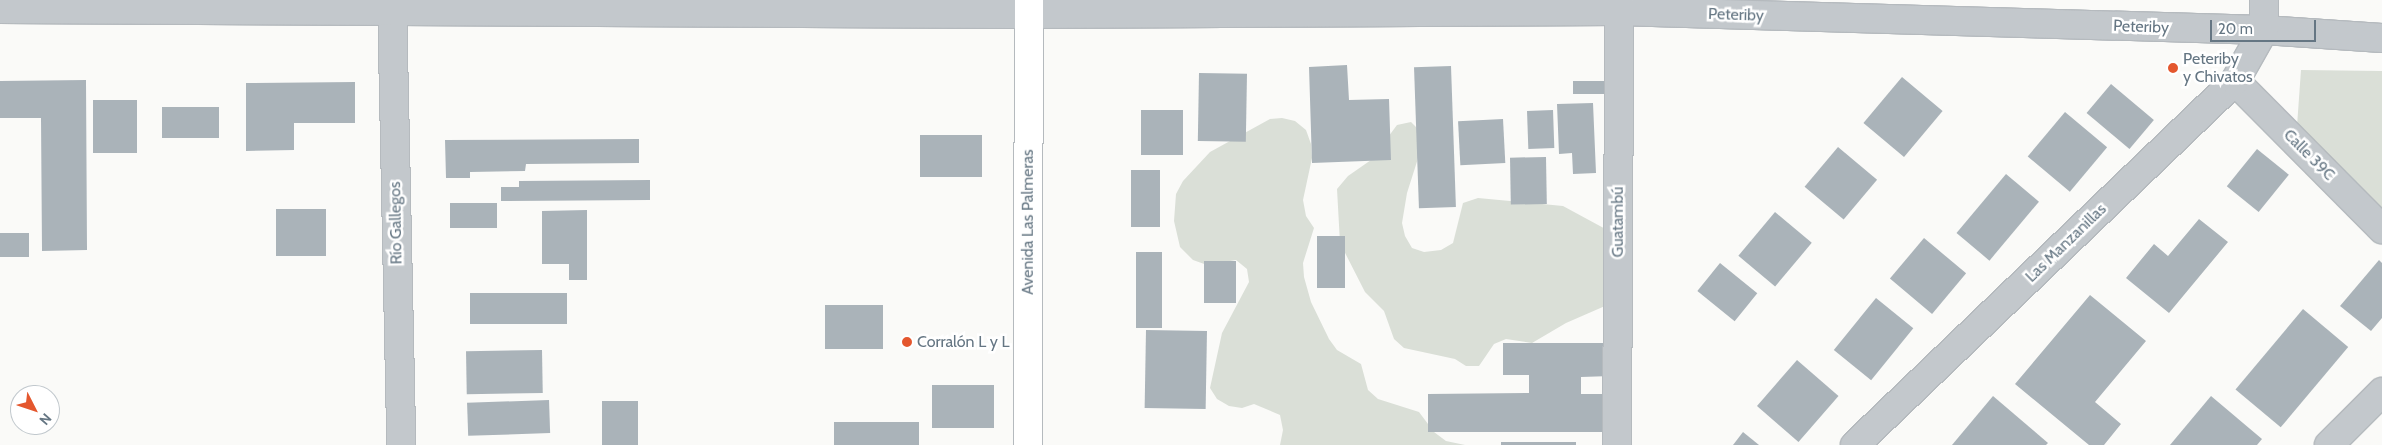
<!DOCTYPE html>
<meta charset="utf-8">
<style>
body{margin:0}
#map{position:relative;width:2382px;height:445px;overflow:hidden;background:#fafaf8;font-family:Cabin,sans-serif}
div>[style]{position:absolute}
.green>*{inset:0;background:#dadfd7}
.building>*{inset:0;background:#aab3b9;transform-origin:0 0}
.roads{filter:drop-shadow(1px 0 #b5babe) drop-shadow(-1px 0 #b5babe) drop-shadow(0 1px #b5babe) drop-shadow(0 -1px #b5babe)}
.minor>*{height:28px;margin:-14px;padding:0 14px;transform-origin:14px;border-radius:14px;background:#c3c8cc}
.major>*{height:28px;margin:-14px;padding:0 14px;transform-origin:14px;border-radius:14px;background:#fff}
.dots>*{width:14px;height:14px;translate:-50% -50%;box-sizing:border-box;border:2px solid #fff;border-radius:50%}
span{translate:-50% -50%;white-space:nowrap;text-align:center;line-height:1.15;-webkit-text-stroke:5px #fff;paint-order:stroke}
.street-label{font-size:16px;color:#657683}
.poi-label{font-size:16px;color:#657683}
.left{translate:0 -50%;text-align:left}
.north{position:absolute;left:10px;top:385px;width:50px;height:50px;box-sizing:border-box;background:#fff;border:1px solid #c1c8cd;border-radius:50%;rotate:131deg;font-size:14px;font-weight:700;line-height:20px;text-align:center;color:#657683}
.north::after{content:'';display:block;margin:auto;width:18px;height:22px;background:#e4572e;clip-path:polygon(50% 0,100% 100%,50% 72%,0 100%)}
.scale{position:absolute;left:2210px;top:20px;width:106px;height:22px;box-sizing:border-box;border:2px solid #657683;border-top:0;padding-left:6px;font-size:15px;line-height:18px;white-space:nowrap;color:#657683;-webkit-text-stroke:4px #fff;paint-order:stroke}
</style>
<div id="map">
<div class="green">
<i style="clip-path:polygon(2301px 70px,2382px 71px,2382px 210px,2297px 126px)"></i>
<i style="clip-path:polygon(1282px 118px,1295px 121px,1306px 130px,1311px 144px,1312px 158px,1303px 200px,1306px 216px,1314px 228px,1303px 263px,1304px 277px,1311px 302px,1329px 339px,1337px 350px,1361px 364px,1368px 390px,1378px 399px,1419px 412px,1434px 432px,1446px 441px,1465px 445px,1280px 445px,1283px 430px,1280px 415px,1254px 404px,1242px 408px,1229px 406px,1217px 399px,1210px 388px,1222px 333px,1249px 282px,1247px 269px,1236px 260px,1207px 265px,1193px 260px,1180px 247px,1174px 221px,1176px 194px,1183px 181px,1210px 152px,1270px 119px)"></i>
<i style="clip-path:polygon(1411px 122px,1422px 133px,1421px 149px,1407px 193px,1402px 223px,1405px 236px,1412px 248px,1424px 252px,1441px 250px,1453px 243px,1463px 203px,1478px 198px,1563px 206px,1611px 232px,1605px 306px,1566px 323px,1532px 343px,1506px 339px,1494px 344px,1479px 366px,1466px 366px,1455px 359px,1404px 348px,1394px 339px,1384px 311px,1365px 292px,1340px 243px,1337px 189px,1348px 176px,1371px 160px,1397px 125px)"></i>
</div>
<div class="building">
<i style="clip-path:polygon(1347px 65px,1349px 100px,1389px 99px,1391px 160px,1312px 163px,1309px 67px)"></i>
<i style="left:1451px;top:66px;width:141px;height:37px;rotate:88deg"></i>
<i style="left:1199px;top:73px;width:48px;height:68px;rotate:1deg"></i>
<i style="left:1902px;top:77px;width:53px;height:60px;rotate:40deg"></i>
<i style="clip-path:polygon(86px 80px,87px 250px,42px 251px,41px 118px,0 118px,0 81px)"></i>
<i style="left:1609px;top:81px;width:13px;height:36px;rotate:90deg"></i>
<i style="clip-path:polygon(355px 82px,355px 123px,294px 123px,294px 150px,246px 151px,246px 83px)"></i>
<i style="left:2111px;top:84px;width:56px;height:38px;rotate:40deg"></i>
<i style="left:93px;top:100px;width:44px;height:53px"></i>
<i style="clip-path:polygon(1593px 103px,1596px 173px,1573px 174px,1572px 153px,1559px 154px,1557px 104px)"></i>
<i style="left:162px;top:107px;width:57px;height:31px"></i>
<i style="left:1141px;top:110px;width:42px;height:45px"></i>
<i style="left:1553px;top:110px;width:38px;height:26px;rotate:88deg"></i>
<i style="left:2065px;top:112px;width:55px;height:58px;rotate:40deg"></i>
<i style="left:1503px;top:119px;width:44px;height:45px;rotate:87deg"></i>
<i style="left:982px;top:135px;width:42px;height:62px;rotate:90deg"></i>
<i style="clip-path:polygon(639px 139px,639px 163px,526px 164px,525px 171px,470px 172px,470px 178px,446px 178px,445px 140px)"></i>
<i style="left:1838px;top:147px;width:51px;height:52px;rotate:40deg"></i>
<i style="left:2257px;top:149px;width:41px;height:48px;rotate:39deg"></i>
<i style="left:1546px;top:157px;width:47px;height:36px;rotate:89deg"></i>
<i style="left:1131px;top:170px;width:29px;height:57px"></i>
<i style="left:2006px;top:174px;width:43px;height:77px;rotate:40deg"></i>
<i style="clip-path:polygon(650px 180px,650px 200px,501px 201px,501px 187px,519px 187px,519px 181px)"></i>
<i style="left:450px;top:203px;width:47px;height:25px"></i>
<i style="left:276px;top:209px;width:50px;height:47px"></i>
<i style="clip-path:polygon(587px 210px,587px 280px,569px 280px,569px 264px,542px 264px,542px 211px)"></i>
<i style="left:1775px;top:212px;width:48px;height:57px;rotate:40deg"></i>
<i style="clip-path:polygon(2199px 219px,2228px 242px,2169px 313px,2126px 278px,2154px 244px,2168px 256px)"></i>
<i style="left:29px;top:233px;width:24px;height:29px;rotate:90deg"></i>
<i style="left:1317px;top:236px;width:28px;height:52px"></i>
<i style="left:1924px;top:238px;width:55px;height:53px;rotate:40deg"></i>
<i style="left:1136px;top:252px;width:26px;height:76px"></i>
<i style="clip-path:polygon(2379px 260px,2382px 263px,2382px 318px,2371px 331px,2340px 306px)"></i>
<i style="left:1204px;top:261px;width:32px;height:42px"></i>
<i style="left:1720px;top:263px;width:48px;height:36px;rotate:39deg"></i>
<i style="left:567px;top:293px;width:31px;height:97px;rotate:90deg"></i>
<i style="clip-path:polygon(2090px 295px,2146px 341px,2095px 402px,2121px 424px,2104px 445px,2089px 445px,2015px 384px)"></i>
<i style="left:1876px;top:298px;width:48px;height:67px;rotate:39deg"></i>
<i style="left:883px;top:305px;width:44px;height:58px;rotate:90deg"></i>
<i style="left:2303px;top:309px;width:59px;height:105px;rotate:40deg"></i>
<i style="left:1146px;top:330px;width:61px;height:78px;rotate:1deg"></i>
<i style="clip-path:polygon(1503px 343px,1611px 343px,1611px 376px,1581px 377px,1581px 394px,1603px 394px,1602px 432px,1428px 432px,1428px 394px,1529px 393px,1529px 375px,1503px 375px)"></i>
<i style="left:542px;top:350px;width:43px;height:76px;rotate:89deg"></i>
<i style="left:1797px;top:360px;width:55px;height:61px;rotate:41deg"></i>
<i style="left:932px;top:385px;width:62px;height:43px"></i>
<i style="clip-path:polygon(1993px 396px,2048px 443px,2046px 445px,1952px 445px)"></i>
<i style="clip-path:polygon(2211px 396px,2262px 439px,2257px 445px,2170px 445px)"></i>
<i style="left:549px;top:400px;width:33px;height:82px;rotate:88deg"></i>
<i style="left:602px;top:401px;width:36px;height:44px"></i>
<i style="left:919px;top:422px;width:23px;height:85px;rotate:90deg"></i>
<i style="clip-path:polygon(1743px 432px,1759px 445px,1733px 445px)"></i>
<i style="left:1501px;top:442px;width:75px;height:3px"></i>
</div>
<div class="roads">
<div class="minor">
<i style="left:392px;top:0;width:445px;rotate:88.8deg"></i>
<i style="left:0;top:9px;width:1029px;rotate:0.28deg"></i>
<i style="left:1029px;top:14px;width:590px;rotate:-0.29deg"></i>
<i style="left:1619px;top:11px;width:645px;rotate:1.69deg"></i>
<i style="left:2264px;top:30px;width:118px;rotate:3.9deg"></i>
<i style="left:2235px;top:81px;width:209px;rotate:45.2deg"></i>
<i style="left:1617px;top:445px;width:445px;rotate:-89.7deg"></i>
<i style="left:1855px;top:445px;width:526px;rotate:-43.77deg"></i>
<i style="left:2235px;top:81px;width:59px;rotate:-60.4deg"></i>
<i style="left:2264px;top:30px;width:30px;rotate:-90deg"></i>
<i style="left:2329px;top:445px;width:75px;rotate:-45deg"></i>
</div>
<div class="major">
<i style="left:1028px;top:445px;width:445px;rotate:-89.9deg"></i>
</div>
</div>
<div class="dots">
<i style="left:2173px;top:68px;background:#e4572e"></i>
<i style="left:907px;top:342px;background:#e4572e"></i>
</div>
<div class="street-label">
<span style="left:1736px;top:15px;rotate:2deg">Peteriby</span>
<span style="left:2141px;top:27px;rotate:2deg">Peteriby</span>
<span style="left:2309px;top:155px;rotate:45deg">Calle 39C</span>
<span style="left:1028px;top:222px;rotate:-90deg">Avenida Las Palmeras</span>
<span style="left:1618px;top:222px;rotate:-90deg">Guatambú</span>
<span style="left:396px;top:223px;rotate:-91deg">Río Gallegos</span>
<span style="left:2066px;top:243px;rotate:-44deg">Las Manzanillas</span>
</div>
<div class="poi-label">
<span class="left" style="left:2183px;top:68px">Peteriby<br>y Chivatos</span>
<span class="left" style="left:917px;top:342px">Corralón L y L</span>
</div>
<div class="north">N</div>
<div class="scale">20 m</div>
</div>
